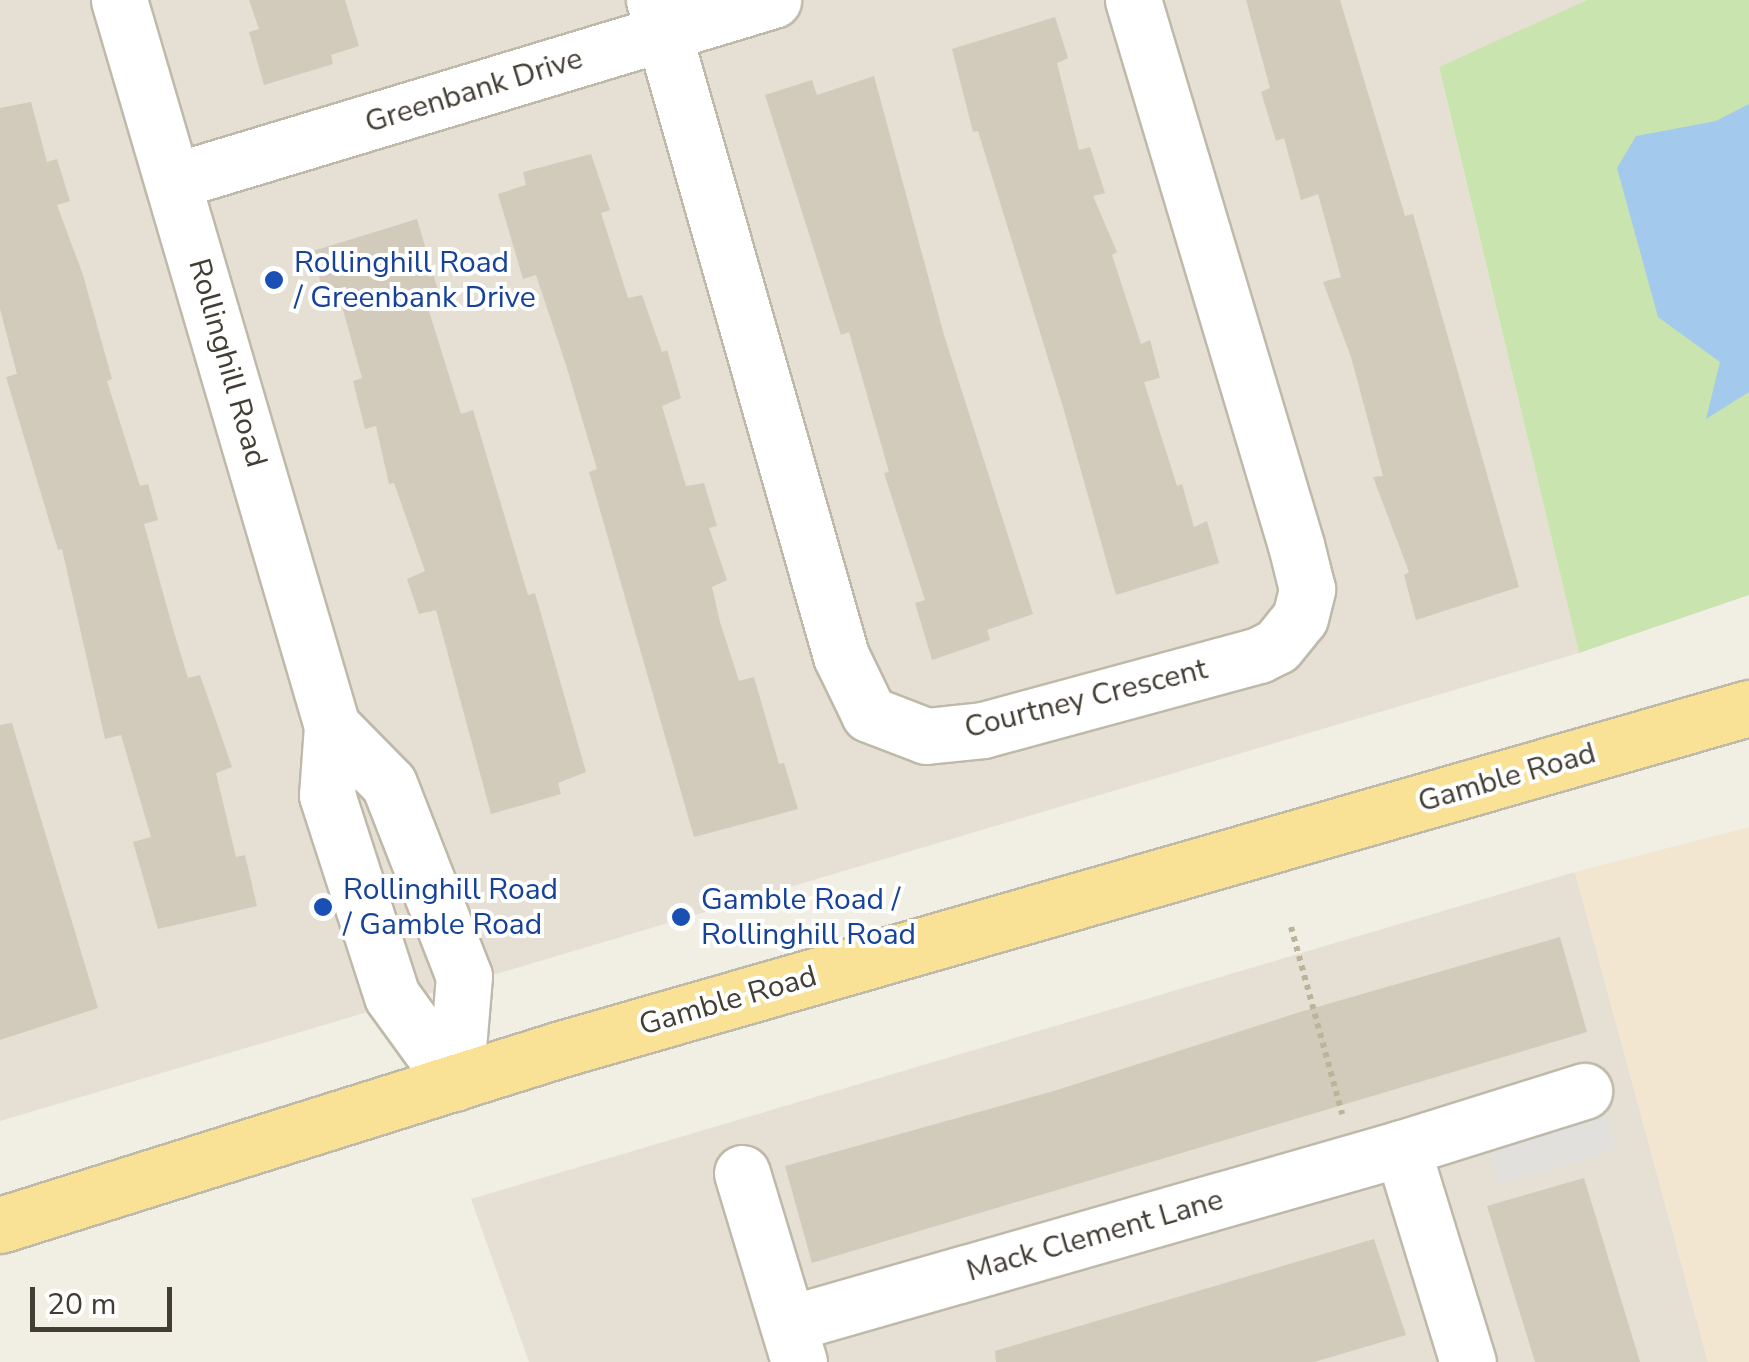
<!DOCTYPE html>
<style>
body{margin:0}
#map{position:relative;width:1749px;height:1362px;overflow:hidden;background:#f1eee4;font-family:"Nunito Sans",sans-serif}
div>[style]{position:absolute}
.residential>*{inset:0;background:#e5e0d3}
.commercial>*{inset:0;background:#f3e6d0}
.green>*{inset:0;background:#c9e4ae}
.parking>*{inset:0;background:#e2e0dc;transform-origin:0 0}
.water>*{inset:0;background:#a3caec}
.building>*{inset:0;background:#d2caba}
.path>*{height:6px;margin-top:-3px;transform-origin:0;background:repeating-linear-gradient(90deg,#bdb399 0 5px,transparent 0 10px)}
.roads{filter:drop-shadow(2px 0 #bfb9aa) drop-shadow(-2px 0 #bfb9aa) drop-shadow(0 2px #bfb9aa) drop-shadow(0 -2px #bfb9aa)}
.minor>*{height:55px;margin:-27.5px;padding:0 27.5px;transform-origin:27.5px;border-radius:27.5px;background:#fff}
.major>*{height:55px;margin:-27.5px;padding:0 27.5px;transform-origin:27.5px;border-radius:27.5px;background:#f9e295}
.dots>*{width:28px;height:28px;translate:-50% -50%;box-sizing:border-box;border:5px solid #fff;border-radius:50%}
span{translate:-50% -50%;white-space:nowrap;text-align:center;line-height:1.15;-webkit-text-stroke:8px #fff;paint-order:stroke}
.street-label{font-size:30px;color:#433e34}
.transit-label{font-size:30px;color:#164399}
.left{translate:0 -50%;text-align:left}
.scale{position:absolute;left:30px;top:1287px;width:142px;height:45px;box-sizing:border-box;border:5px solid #433e34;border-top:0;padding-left:12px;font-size:30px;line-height:35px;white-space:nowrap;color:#433e34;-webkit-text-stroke:8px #fff;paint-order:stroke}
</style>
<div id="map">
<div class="residential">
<i style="clip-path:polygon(0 0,1587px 0,1439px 68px,1579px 653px,0 1121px)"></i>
<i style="clip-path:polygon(1575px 872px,1708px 1362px,529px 1362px,471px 1199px)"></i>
</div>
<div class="commercial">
<i style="clip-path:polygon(1749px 827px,1749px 1362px,1708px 1362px,1575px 872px)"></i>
</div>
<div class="green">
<i style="clip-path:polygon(1587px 0,1749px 0,1749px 595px,1579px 653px,1439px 67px)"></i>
</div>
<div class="parking">
<i style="left:1604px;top:1109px;width:42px;height:123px;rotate:73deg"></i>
</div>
<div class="water">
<i style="clip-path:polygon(1749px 104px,1749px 392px,1706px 419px,1720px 362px,1658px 317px,1617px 168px,1636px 136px,1716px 121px)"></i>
</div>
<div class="building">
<i style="clip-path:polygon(249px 0,345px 0,359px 46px,331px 55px,333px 64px,264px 85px,249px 32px,259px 29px)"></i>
<i style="clip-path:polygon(1246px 0,1340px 0,1405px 216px,1413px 214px,1519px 587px,1416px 620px,1404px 575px,1409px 572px,1373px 477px,1383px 476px,1351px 357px,1323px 282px,1341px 277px,1318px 194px,1301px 200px,1284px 138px,1276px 141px,1261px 92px,1270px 88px)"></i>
<i style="clip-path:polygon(1055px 17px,1068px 58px,1057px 63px,1079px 150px,1090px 147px,1105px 193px,1093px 196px,1117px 252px,1112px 255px,1141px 344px,1150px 340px,1160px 378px,1144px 382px,1177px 486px,1182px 484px,1194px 527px,1207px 521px,1219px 563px,1116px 595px,1063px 407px,978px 131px,973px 132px,952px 49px)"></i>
<i style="clip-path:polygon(874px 76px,944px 335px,1033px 614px,987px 630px,990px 640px,932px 660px,915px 603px,925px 600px,884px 473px,889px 472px,849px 332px,841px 335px,765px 95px,812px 80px,817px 95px)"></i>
<i style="clip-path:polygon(31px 102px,47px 162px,57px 159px,70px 201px,57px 205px,83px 275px,112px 379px,107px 381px,140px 486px,148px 484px,158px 520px,144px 524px,173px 629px,188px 678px,200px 675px,232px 767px,216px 773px,236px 857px,245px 855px,257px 906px,158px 929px,133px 842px,151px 837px,121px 735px,105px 739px,62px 549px,58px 550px,6px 377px,17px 374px,0 309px,0 108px)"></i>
<i style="clip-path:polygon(591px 154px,610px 210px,601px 213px,628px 298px,642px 295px,662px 352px,667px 350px,681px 398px,662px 406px,686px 486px,704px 483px,717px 526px,709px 528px,727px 580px,712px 587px,720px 622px,739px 681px,754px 677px,779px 764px,784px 763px,798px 809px,694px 837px,589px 472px,597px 469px,566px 365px,536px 275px,523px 279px,498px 194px,526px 185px,523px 172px)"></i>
<i style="clip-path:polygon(417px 219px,442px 304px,428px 308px,461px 414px,473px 410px,528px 595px,535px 593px,586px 772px,558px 783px,561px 794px,491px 814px,436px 610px,419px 614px,407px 579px,425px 571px,394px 483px,389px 484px,376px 426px,365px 429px,353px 381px,362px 378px,337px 288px,323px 293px,313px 251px)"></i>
<i style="clip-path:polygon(12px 723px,98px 1008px,0 1040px,0 725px)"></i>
<i style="clip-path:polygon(1560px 937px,1587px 1032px,812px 1263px,785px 1166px,1054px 1091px,1300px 1012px)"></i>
<i style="clip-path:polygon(1584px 1178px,1640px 1362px,1535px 1362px,1487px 1206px)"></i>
<i style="clip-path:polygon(1374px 1239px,1406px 1335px,1314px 1362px,996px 1362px,995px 1351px)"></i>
</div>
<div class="path">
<i style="left:1291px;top:927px;width:194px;rotate:74.7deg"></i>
</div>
<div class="roads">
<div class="minor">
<i style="left:119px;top:0;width:757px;rotate:73.65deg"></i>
<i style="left:332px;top:726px;width:69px;rotate:94.1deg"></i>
<i style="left:327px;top:795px;width:211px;rotate:72.1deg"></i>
<i style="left:392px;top:996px;width:107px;rotate:54.1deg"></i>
<i style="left:654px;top:0;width:682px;rotate:74.09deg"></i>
<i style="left:841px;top:656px;width:64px;rotate:64.2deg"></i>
<i style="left:869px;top:714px;width:61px;rotate:21.1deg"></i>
<i style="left:926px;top:736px;width:57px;rotate:-6deg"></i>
<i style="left:983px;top:730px;width:286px;rotate:-15.2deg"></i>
<i style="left:1259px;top:655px;width:20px;rotate:-27deg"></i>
<i style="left:1277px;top:646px;width:36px;rotate:-51deg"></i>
<i style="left:1300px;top:618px;width:30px;rotate:-76deg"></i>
<i style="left:1307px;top:589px;width:45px;rotate:-104deg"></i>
<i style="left:1296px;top:545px;width:569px;rotate:-106.65deg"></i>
<i style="left:174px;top:181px;width:626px;rotate:-16.81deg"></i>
<i style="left:332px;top:726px;width:81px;rotate:45.5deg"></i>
<i style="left:389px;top:784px;width:206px;rotate:68.7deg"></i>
<i style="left:464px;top:976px;width:107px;rotate:94.8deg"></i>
<i style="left:1402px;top:1148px;width:224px;rotate:72.9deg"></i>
<i style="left:742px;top:1173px;width:197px;rotate:73.2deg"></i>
<i style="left:788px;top:1324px;width:639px;rotate:-15.99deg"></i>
<i style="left:1402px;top:1148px;width:191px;rotate:-17.4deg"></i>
</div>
<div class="major">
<i style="left:0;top:1225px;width:588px;rotate:-17.42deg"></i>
<i style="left:561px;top:1049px;width:1236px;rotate:-16.02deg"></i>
</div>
</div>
<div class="dots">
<i style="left:274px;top:280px;background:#1a4fb4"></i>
<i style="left:323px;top:907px;background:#1a4fb4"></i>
<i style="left:681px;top:917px;background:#1a4fb4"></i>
</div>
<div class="street-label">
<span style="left:474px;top:91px;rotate:-17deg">Greenbank Drive</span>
<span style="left:227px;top:363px;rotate:74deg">Rollinghill Road</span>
<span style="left:1086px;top:699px;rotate:-14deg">Courtney Crescent</span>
<span style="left:1507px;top:778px;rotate:-16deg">Gamble Road</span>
<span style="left:728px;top:1001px;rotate:-16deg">Gamble Road</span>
<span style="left:1095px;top:1236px;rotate:-16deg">Mack Clement Lane</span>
</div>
<div class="transit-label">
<span class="left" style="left:294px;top:280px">Rollinghill Road<br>/ Greenbank Drive</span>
<span class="left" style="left:343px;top:907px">Rollinghill Road<br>/ Gamble Road</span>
<span class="left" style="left:701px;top:917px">Gamble Road /<br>Rollinghill Road</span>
</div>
<div class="scale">20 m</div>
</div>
